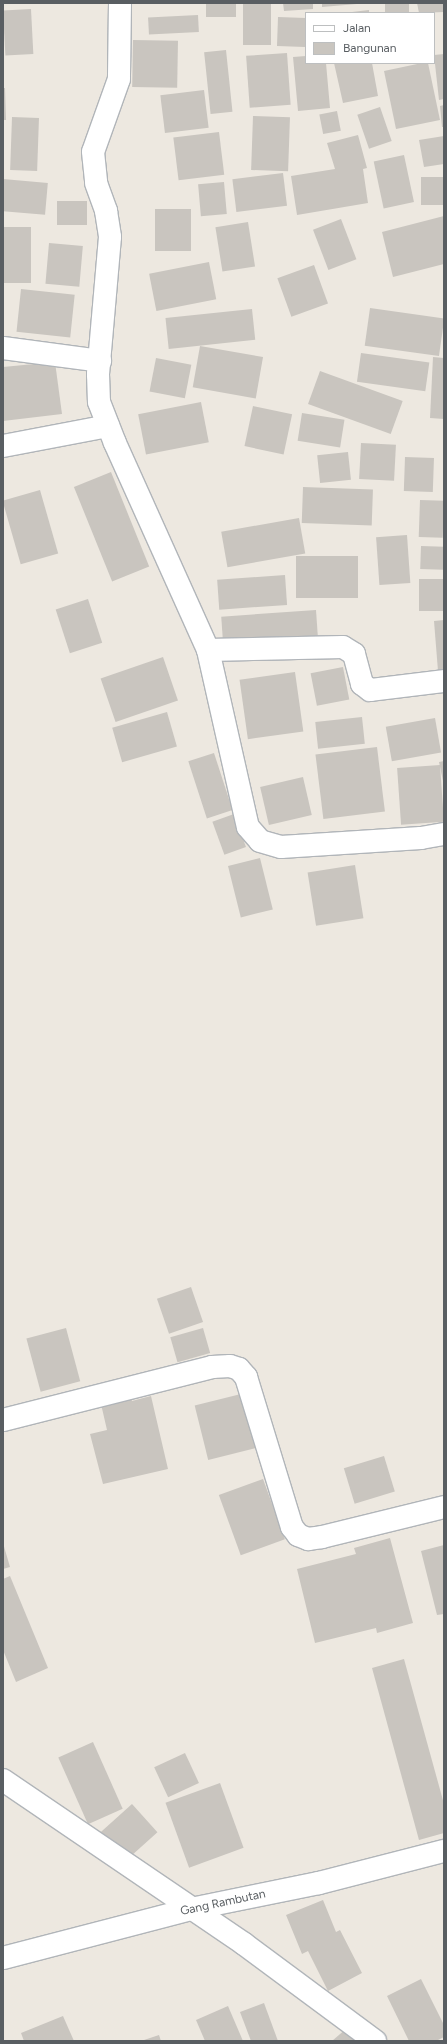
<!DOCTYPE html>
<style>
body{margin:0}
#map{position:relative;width:447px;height:2044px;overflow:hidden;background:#ede8e0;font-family:Figtree,sans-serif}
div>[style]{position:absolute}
.building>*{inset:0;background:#c9c5bf;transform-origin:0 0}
.roads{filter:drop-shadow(1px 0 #b1b5b9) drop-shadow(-1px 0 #b1b5b9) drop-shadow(0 1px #b1b5b9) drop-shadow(0 -1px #b1b5b9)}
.street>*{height:22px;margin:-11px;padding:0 11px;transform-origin:11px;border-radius:11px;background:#fff}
span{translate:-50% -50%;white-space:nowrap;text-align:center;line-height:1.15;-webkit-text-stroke:3px #fff;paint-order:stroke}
.street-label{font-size:12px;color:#595e62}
.frame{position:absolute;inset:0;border:4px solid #595e62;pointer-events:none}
.legend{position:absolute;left:305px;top:12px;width:130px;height:52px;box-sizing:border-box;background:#fff;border:1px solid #bdbfc0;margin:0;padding:5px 7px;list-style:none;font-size:12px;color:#595e62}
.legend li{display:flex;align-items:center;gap:8px;height:20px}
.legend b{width:20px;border:1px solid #bdbfc0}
</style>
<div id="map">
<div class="building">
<i style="left:206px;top:3px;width:30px;height:14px"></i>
<i style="left:243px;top:3px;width:28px;height:42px"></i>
<i style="clip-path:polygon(283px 3px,313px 3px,313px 9px,284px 11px)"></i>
<i style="clip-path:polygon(322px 3px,357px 3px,357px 4px,322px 7px)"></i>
<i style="left:385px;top:3px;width:24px;height:10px"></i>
<i style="clip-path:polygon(417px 3px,444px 3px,444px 12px,419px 13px)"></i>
<i style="left:31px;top:9px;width:45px;height:28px;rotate:87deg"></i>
<i style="clip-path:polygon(369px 10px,369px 13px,352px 13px,352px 12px)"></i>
<i style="left:198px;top:15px;width:17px;height:50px;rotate:87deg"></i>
<i style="left:278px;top:17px;width:28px;height:29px;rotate:2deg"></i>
<i style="left:133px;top:40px;width:45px;height:47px;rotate:1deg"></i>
<i style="left:226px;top:50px;width:62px;height:22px;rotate:84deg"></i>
<i style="left:287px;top:53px;width:52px;height:41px;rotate:86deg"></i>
<i style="clip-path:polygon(444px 54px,444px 99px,439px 100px,434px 55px)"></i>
<i style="clip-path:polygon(306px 56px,306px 63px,326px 63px,330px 108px,298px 111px,293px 57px)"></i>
<i style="clip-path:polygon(334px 63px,372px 63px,378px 96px,343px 103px)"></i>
<i style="clip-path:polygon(422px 63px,428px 63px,440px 120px,396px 129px,384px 71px)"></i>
<i style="clip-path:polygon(3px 88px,5px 88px,6px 120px,3px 120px)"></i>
<i style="left:204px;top:90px;width:38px;height:44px;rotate:83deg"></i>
<i style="clip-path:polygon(444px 105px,444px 127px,442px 127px,440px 106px)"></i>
<i style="left:380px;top:107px;width:36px;height:24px;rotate:71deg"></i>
<i style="left:337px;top:111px;width:20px;height:18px;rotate:79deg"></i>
<i style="left:253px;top:116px;width:37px;height:54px;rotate:2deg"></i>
<i style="left:12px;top:117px;width:27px;height:53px;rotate:2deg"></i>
<i style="left:219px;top:132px;width:43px;height:46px;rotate:83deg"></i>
<i style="clip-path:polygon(358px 135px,367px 168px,363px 169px,368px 203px,297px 215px,291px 176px,335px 169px,327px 143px)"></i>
<i style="clip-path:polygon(444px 136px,444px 164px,424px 167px,419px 140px)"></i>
<i style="left:404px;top:155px;width:48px;height:31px;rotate:78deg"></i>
<i style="left:283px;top:173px;width:33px;height:51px;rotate:83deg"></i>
<i style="left:444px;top:177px;width:28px;height:23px;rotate:90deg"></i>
<i style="left:3px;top:179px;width:45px;height:32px;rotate:5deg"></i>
<i style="left:224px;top:182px;width:32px;height:26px;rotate:85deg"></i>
<i style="left:57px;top:201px;width:30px;height:24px"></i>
<i style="left:155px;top:209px;width:36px;height:42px"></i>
<i style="clip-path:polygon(444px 216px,444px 264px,393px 277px,382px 232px)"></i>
<i style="left:341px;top:219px;width:43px;height:30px;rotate:69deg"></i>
<i style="left:248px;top:222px;width:45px;height:33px;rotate:81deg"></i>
<i style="left:3px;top:227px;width:28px;height:56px"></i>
<i style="left:49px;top:243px;width:34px;height:41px;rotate:5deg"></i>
<i style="left:209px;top:262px;width:38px;height:61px;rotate:79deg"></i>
<i style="left:314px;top:265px;width:41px;height:39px;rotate:70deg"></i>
<i style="left:21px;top:289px;width:54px;height:43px;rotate:6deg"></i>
<i style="left:370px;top:308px;width:75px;height:38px;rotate:8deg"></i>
<i style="left:252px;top:309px;width:31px;height:87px;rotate:84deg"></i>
<i style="left:200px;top:346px;width:64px;height:42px;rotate:10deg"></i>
<i style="left:361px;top:353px;width:69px;height:29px;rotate:8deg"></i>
<i style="clip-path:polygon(433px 357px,444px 358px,444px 419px,430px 418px)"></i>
<i style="left:156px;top:358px;width:36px;height:34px;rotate:11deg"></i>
<i style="clip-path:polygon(55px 362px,62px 414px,3px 421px,3px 367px)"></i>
<i style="left:320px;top:371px;width:88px;height:35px;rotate:20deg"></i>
<i style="left:201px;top:402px;width:41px;height:64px;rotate:79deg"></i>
<i style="left:253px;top:406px;width:40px;height:41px;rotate:12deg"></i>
<i style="left:302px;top:413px;width:43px;height:28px;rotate:9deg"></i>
<i style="left:361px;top:443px;width:35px;height:36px;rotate:3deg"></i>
<i style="left:348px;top:452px;width:28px;height:31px;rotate:84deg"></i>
<i style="left:405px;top:457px;width:29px;height:34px;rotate:2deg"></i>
<i style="left:111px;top:472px;width:102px;height:40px;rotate:68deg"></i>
<i style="left:303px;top:487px;width:70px;height:36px;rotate:2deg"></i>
<i style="left:40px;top:490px;width:66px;height:39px;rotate:74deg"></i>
<i style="left:420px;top:500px;width:24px;height:37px;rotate:2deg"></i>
<i style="left:299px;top:518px;width:36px;height:79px;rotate:80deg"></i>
<i style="left:407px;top:535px;width:48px;height:31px;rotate:86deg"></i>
<i style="left:421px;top:546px;width:23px;height:23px;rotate:2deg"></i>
<i style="left:296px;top:556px;width:62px;height:42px"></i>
<i style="left:285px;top:575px;width:30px;height:68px;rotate:86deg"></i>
<i style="left:419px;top:579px;width:25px;height:32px"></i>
<i style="left:88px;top:599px;width:46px;height:34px;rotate:72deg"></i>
<i style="left:316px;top:610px;width:32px;height:95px;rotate:86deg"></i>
<i style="clip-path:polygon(444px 620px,444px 670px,438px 671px,434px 621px)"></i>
<i style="left:163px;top:657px;width:46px;height:66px;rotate:71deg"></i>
<i style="left:343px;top:667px;width:33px;height:33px;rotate:79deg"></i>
<i style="left:295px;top:672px;width:60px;height:56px;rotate:82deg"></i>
<i style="left:167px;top:712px;width:36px;height:57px;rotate:74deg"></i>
<i style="left:362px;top:717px;width:27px;height:47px;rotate:84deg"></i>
<i style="left:435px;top:718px;width:35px;height:50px;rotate:80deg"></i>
<i style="left:377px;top:747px;width:65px;height:62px;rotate:83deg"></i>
<i style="left:214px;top:753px;width:60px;height:27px;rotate:72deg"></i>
<i style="clip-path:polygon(444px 761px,444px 780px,443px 781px,439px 762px)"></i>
<i style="left:440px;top:765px;width:57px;height:43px;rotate:86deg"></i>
<i style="left:303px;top:777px;width:39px;height:44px;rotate:77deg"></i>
<i style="left:234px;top:814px;width:35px;height:23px;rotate:70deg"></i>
<i style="left:260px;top:858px;width:53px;height:33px;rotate:76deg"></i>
<i style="left:355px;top:865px;width:54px;height:48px;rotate:81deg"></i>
<i style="left:191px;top:1287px;width:37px;height:36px;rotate:71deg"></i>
<i style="left:66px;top:1328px;width:55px;height:41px;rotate:75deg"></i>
<i style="left:203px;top:1328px;width:26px;height:34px;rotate:74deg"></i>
<i style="left:249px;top:1392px;width:56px;height:56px;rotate:76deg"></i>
<i style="clip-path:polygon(151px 1396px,168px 1469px,103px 1484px,90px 1434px,107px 1430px,101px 1404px,131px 1397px,132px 1401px)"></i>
<i style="left:384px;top:1456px;width:37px;height:42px;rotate:73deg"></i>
<i style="left:263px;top:1479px;width:64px;height:47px;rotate:70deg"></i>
<i style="clip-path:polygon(390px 1538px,413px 1623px,377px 1633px,376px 1628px,315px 1643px,297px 1569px,356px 1554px,354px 1548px)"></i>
<i style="clip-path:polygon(3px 1543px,10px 1567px,3px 1569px)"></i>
<i style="clip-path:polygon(444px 1545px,444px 1614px,437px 1615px,421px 1551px)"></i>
<i style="clip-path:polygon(10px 1576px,48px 1668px,16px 1682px,3px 1650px,3px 1579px)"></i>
<i style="clip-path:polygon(404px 1659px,444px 1804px,444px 1833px,419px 1840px,372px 1668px)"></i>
<i style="left:93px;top:1742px;width:73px;height:38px;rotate:66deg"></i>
<i style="left:185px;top:1753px;width:33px;height:34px;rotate:65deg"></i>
<i style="left:220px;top:1783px;width:69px;height:58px;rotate:70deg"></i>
<i style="left:132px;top:1804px;width:38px;height:43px;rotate:48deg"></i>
<i style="clip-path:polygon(323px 1900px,336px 1932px,340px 1930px,362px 1973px,328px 1991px,308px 1951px,302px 1954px,286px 1915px)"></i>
<i style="clip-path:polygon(421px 1979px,444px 2025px,444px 2037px,436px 2041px,409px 2041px,387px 1996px)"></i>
<i style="clip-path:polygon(264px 2003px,278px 2041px,251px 2041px,240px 2012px)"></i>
<i style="clip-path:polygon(228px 2006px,243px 2041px,205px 2041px,196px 2020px)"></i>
<i style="clip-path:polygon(63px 2016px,74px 2041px,24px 2041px,21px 2033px)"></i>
<i style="clip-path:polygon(347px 2028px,357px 2041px,332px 2041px)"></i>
<i style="clip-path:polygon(159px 2035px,161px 2041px,141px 2041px)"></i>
</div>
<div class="roads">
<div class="street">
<i style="left:120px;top:3px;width:76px;rotate:90.8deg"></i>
<i style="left:119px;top:79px;width:77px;rotate:109.6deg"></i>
<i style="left:93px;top:152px;width:31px;rotate:84deg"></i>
<i style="left:96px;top:183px;width:30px;rotate:70deg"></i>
<i style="left:106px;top:211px;width:26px;rotate:81deg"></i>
<i style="left:110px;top:237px;width:138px;rotate:95deg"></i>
<i style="left:98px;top:374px;width:28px;rotate:88deg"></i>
<i style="left:99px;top:402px;width:44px;rotate:68.7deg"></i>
<i style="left:115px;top:443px;width:227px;rotate:65.8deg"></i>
<i style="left:208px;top:650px;width:181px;rotate:77.3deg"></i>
<i style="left:248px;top:827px;width:18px;rotate:49deg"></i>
<i style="left:260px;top:841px;width:22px;rotate:16deg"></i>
<i style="left:281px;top:847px;width:140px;rotate:-3.7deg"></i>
<i style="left:421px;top:838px;width:23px;rotate:-10deg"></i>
<i style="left:3px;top:348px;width:98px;rotate:7.6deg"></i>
<i style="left:3px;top:446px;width:107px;rotate:-10.8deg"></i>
<i style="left:208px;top:650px;width:135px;rotate:-1.3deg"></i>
<i style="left:343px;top:647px;width:13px;rotate:32deg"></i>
<i style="left:354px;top:654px;width:31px;rotate:75deg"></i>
<i style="left:362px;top:684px;width:10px;rotate:37deg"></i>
<i style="left:370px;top:690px;width:75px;rotate:-6.9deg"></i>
<i style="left:3px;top:1420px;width:216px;rotate:-14.2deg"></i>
<i style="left:212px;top:1367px;width:18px;rotate:-3deg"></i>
<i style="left:230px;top:1366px;width:9px;rotate:18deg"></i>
<i style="left:239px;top:1369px;width:11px;rotate:49deg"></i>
<i style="left:246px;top:1377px;width:157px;rotate:73deg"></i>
<i style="left:292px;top:1527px;width:10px;rotate:53deg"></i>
<i style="left:298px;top:1535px;width:11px;rotate:22deg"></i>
<i style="left:308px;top:1539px;width:14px;rotate:-8deg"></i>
<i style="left:322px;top:1537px;width:126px;rotate:-13.8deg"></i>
<i style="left:3px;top:1780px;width:292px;rotate:34.2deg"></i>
<i style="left:244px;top:1944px;width:163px;rotate:36.5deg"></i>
<i style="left:3px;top:1958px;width:194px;rotate:-14.6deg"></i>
<i style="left:191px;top:1909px;width:131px;rotate:-11.5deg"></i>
<i style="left:319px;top:1883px;width:129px;rotate:-14.4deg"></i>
</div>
</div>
<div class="street-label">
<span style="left:223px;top:1903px;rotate:-12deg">Gang Rambutan</span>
</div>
<div class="frame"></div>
<ul class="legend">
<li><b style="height:5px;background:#fff"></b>Jalan</li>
<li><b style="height:11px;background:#c9c5bf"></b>Bangunan</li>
</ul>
</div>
